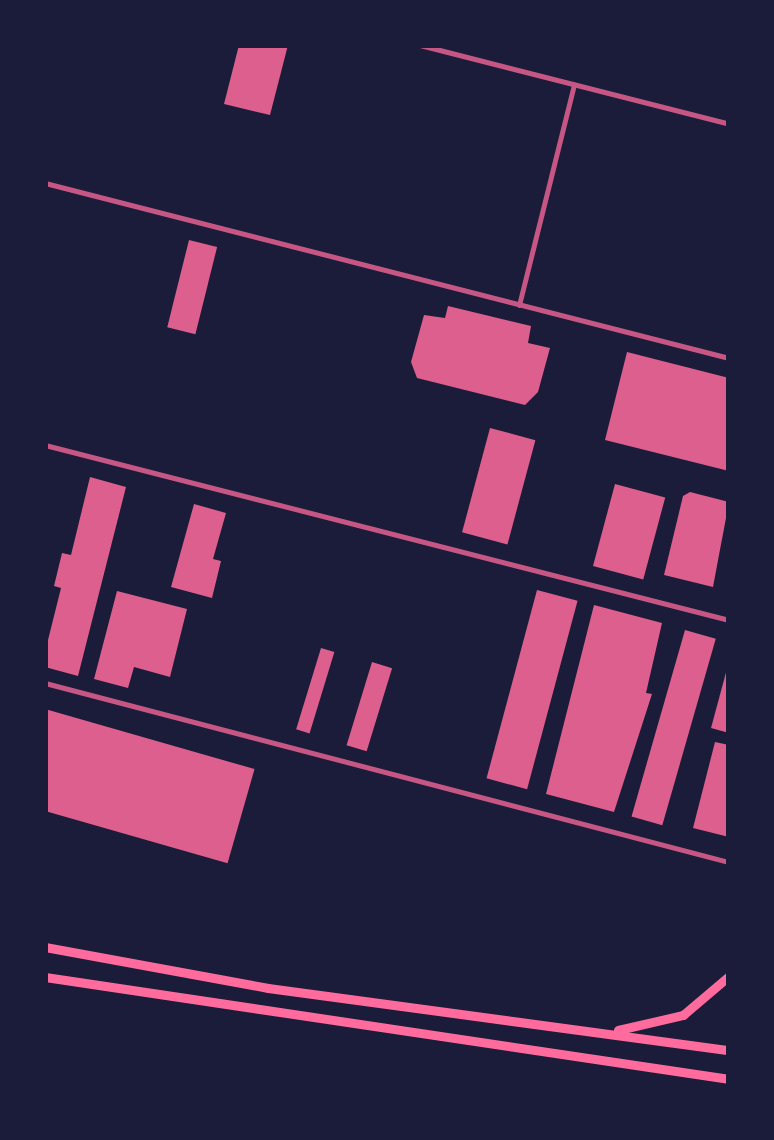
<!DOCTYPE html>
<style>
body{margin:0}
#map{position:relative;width:774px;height:1140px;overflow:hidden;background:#1b1b3a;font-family:Helvetica,sans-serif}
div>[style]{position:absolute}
.building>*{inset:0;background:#dd5f8e;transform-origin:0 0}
.minor>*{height:5px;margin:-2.5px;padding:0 2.5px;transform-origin:2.5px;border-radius:2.5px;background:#c65784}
.motorway>*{height:9px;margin:-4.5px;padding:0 4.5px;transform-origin:4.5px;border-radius:4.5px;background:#ff6b9d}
span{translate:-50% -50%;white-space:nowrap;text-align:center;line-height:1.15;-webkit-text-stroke:10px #1b1b3a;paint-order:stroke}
.frame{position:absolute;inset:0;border:48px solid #1b1b3a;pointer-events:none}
</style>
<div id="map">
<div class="building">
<i style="clip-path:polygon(239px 45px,288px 45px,270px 115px,224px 104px)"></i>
<i style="left:189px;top:240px;width:29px;height:90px;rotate:14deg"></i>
<i style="clip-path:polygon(448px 306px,531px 326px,528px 343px,550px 348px,538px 392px,525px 405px,417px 378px,411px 362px,424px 315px,445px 318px)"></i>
<i style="clip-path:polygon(627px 352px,729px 378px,729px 471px,605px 440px)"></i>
<i style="left:490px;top:428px;width:47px;height:108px;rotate:15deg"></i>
<i style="clip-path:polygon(90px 477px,126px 487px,78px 676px,45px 667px,45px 652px,61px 588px,54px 586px,62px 553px,71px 555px)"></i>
<i style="left:615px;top:484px;width:52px;height:85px;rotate:15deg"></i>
<i style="clip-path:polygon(690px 492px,729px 502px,713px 587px,664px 575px,683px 496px)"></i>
<i style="clip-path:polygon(194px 504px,226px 513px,213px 559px,221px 561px,212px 598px,171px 587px)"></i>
<i style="left:537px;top:590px;width:42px;height:195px;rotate:15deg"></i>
<i style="clip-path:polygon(117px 591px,187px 609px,170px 677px,134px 667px,128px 688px,94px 679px)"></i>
<i style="clip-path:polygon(594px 605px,662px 623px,646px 693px,652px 694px,614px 812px,546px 794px)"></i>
<i style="left:685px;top:630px;width:32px;height:194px;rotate:16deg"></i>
<i style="left:321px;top:648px;width:14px;height:85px;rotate:17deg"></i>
<i style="left:372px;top:662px;width:21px;height:87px;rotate:17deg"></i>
<i style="clip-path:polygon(728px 665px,729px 666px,729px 733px,711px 728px)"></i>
<i style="left:45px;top:709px;width:218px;height:98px;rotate:16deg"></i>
<i style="clip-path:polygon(715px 742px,729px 745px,729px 837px,693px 828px)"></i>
</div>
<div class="minor">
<i style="left:420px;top:45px;width:319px;rotate:14.3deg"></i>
<i style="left:45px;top:183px;width:706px;rotate:14.35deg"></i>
<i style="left:519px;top:305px;width:227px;rotate:-76deg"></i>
<i style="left:45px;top:445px;width:706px;rotate:14.35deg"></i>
<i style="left:45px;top:683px;width:707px;rotate:14.67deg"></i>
</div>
<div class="motorway">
<i style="left:45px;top:947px;width:227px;rotate:10.4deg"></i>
<i style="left:268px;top:988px;width:465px;rotate:7.7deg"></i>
<i style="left:45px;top:977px;width:692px;rotate:8.48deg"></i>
<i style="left:618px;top:1030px;width:67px;rotate:-13deg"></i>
<i style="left:683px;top:1015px;width:60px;rotate:-40.3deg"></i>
</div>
<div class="frame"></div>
</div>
